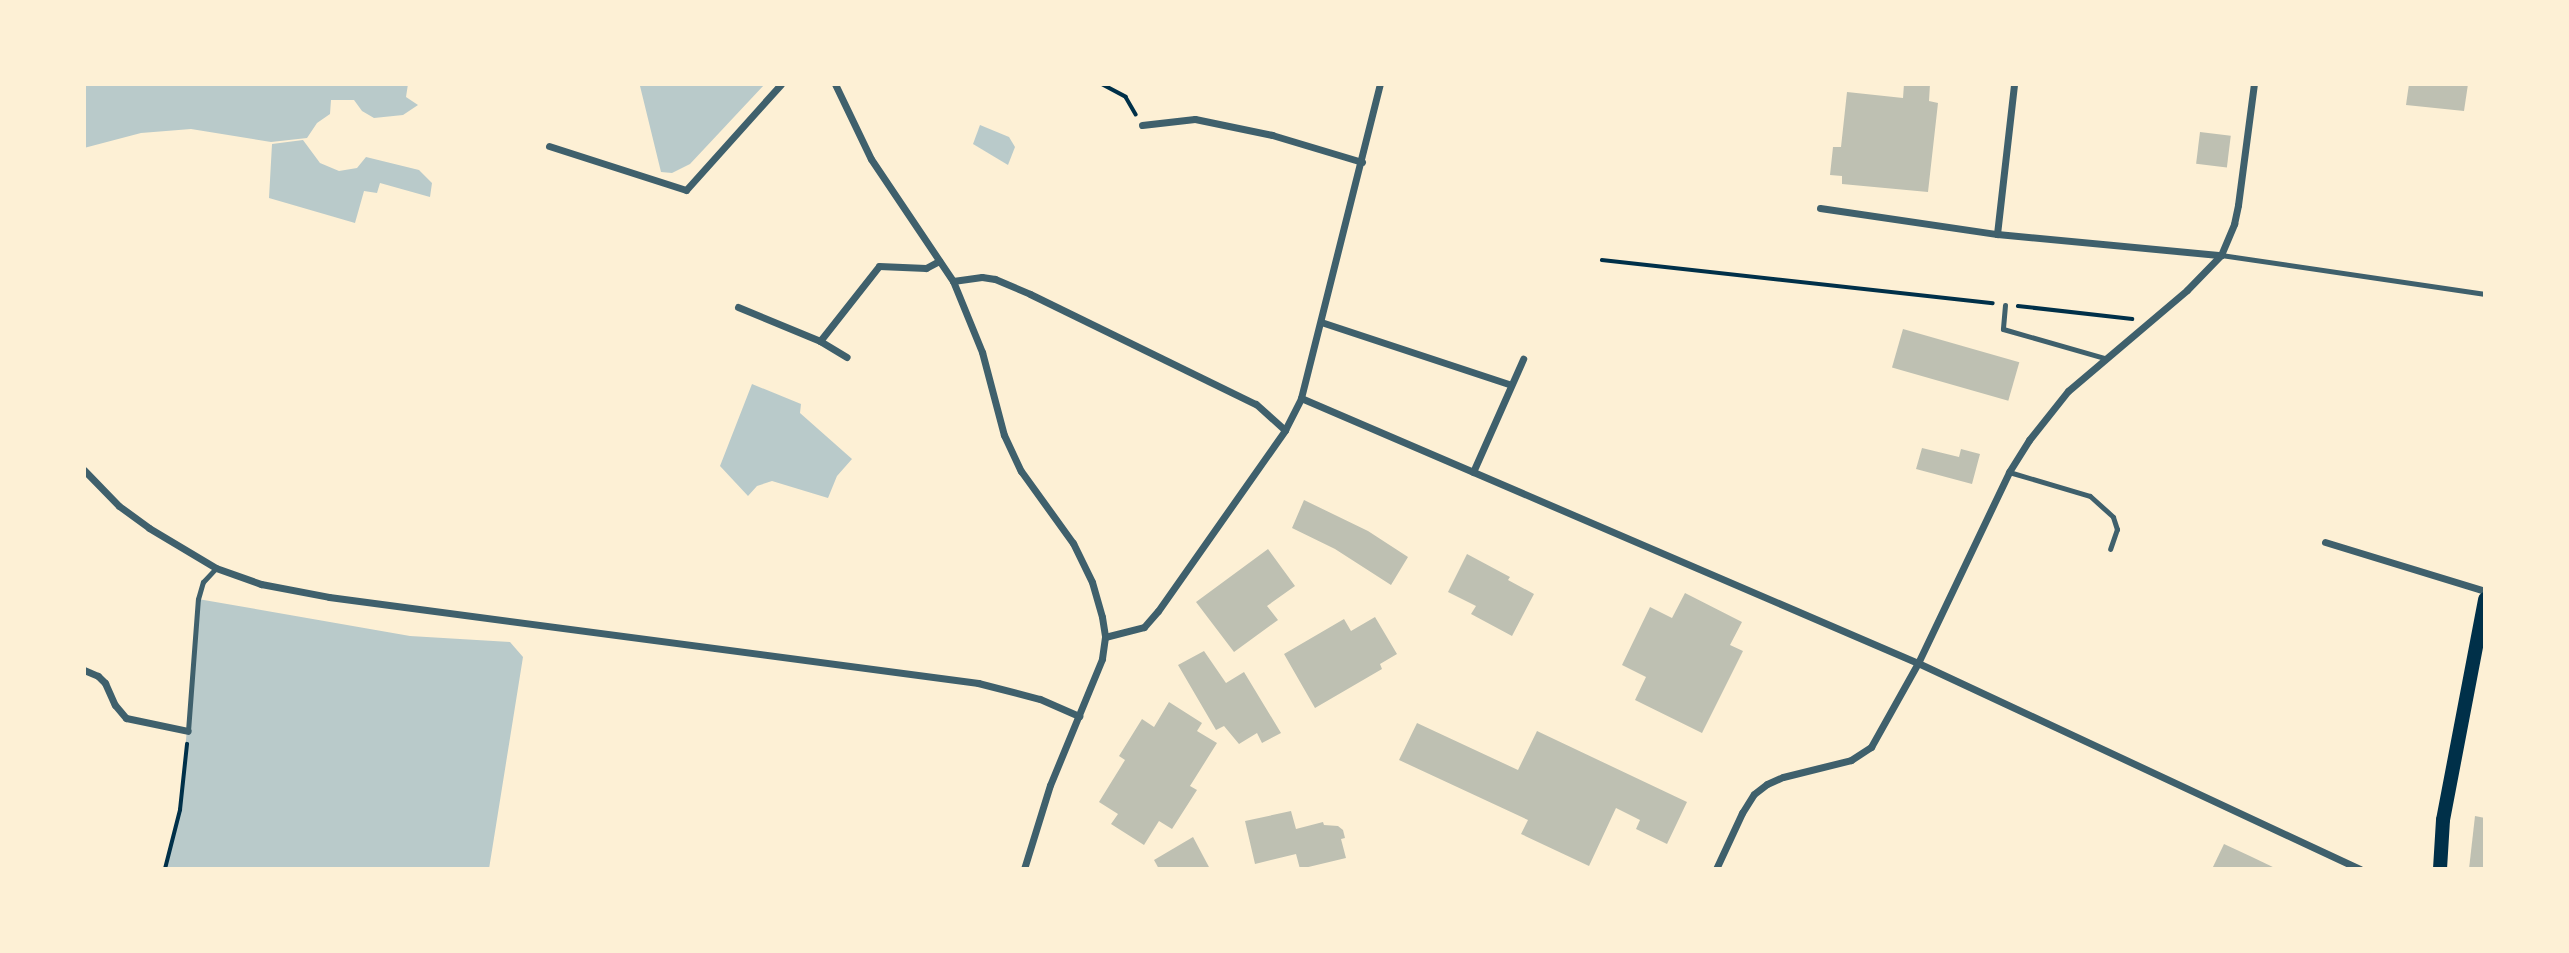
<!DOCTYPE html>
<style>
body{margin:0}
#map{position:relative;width:2569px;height:953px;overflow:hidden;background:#fdf0d5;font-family:"Space Grotesk",sans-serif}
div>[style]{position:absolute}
.green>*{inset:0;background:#b9caca}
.building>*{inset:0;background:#bec0b2;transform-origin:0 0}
.path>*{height:3.5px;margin:-1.75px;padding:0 1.75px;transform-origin:1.75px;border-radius:1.75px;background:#003049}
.service>*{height:5px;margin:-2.5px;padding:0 2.5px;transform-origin:2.5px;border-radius:2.5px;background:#3f606c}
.minor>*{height:7px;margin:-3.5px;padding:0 3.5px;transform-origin:3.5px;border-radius:3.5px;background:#3f606c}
.secondary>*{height:14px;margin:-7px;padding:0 7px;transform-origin:7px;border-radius:7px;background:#003049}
span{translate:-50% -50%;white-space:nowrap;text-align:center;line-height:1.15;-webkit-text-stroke:7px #fdf0d5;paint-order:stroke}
.frame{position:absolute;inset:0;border:86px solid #fdf0d5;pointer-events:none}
</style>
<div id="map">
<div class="green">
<i style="clip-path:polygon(84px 84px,408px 84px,406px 97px,418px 105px,403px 115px,374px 118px,362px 111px,354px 100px,331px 100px,330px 114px,317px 123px,307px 138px,271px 142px,191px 129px,141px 133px,84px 148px)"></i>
<i style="clip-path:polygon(631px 84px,765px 84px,690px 164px,672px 173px,661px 172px,640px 86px)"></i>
<i style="clip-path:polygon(980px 125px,1009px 137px,1015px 147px,1008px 165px,973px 144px)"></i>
<i style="clip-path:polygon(303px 140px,320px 163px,339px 171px,357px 168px,366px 157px,419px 170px,432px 183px,430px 197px,380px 183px,377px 193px,364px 191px,355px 223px,269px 198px,272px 144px)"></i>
<i style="clip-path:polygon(752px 384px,801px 404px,800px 413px,852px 459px,837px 476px,828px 498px,772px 481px,757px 486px,748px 496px,720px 466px)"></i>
<i style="clip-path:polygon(198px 599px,410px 636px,510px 642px,523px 657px,489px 869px,165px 869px,180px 810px)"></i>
</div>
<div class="building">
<i style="clip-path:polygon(1904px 84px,1930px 84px,1929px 101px,1938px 103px,1928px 192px,1842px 184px,1842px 176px,1830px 175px,1833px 147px,1841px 147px,1847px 92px,1903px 98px)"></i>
<i style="clip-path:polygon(2409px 84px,2468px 84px,2464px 111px,2406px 105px)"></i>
<i style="left:2200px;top:132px;width:31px;height:32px;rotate:7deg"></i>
<i style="left:1903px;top:329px;width:121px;height:40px;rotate:16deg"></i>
<i style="clip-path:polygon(1922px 448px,1959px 457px,1961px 449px,1980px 454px,1972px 484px,1916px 469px)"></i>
<i style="clip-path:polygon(1304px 500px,1368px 531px,1408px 557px,1391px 585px,1335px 549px,1292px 528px)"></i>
<i style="clip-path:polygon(1268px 549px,1295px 586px,1267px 606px,1278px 620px,1234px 652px,1196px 602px)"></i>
<i style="clip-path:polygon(1467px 554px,1510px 577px,1508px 580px,1534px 594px,1512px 636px,1471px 614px,1476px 606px,1448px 592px)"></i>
<i style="clip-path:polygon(1685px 593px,1742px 622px,1730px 645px,1743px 651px,1702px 733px,1635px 700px,1646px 677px,1622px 665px,1650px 607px,1672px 618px)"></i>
<i style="clip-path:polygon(1375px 617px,1397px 654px,1380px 664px,1382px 669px,1315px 708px,1284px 654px,1344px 619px,1351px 631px)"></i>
<i style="clip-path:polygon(1204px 651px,1226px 683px,1244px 672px,1281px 733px,1262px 743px,1257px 733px,1239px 744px,1224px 726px,1216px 730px,1178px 665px)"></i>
<i style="clip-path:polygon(1169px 702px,1202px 723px,1197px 731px,1217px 743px,1190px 786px,1197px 790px,1172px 829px,1159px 821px,1144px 845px,1111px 824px,1118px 814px,1099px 802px,1125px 760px,1119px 756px,1142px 719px,1154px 727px)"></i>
<i style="clip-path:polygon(1417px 723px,1518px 770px,1537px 731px,1687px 802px,1667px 844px,1636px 829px,1640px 820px,1616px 808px,1589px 866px,1521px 834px,1528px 820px,1399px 760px)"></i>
<i style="clip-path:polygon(1291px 811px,1296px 829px,1323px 822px,1324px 825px,1338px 826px,1343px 830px,1345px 838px,1341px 839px,1346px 858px,1300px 869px,1296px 854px,1255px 864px,1245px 821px)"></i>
<i style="clip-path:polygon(2475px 816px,2485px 818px,2485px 869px,2469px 869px)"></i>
<i style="clip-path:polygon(1193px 837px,1210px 869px,1159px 869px,1154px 860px)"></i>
<i style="clip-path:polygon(2224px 844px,2252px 857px,2277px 869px,2212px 869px)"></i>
</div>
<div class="path">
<i style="left:1102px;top:84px;width:27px;rotate:28deg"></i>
<i style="left:1126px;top:97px;width:20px;rotate:60deg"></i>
<i style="left:1602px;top:260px;width:393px;rotate:6.3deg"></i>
<i style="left:2018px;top:306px;width:115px;rotate:6.5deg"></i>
<i style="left:165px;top:869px;width:61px;rotate:-75.7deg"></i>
<i style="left:180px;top:810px;width:66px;rotate:-83.9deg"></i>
</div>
<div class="service">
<i style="left:2221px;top:255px;width:267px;rotate:8.4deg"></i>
<i style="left:2005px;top:305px;width:24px;rotate:95deg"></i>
<i style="left:2003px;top:329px;width:105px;rotate:16deg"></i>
<i style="left:2009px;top:472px;width:84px;rotate:16.5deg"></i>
<i style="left:2090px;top:496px;width:31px;rotate:42deg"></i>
<i style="left:2113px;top:517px;width:13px;rotate:72deg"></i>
<i style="left:2117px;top:529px;width:21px;rotate:109deg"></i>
<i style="left:188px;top:731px;width:132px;rotate:-85.7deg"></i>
<i style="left:198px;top:599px;width:18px;rotate:-74deg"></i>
<i style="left:203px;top:582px;width:19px;rotate:-47deg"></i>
</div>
<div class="minor">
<i style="left:835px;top:84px;width:83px;rotate:64.4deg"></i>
<i style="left:871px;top:159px;width:147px;rotate:56.1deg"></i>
<i style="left:953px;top:281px;width:77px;rotate:67.8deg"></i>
<i style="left:982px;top:352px;width:86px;rotate:75.2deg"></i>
<i style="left:1004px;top:435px;width:40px;rotate:65deg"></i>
<i style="left:1021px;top:471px;width:89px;rotate:54.2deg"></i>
<i style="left:1073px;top:543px;width:43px;rotate:64deg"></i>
<i style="left:1092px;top:582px;width:36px;rotate:74deg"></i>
<i style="left:1102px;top:617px;width:20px;rotate:81deg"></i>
<i style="left:1105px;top:637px;width:22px;rotate:98deg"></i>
<i style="left:1102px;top:659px;width:136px;rotate:112.4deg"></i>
<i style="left:1050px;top:785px;width:88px;rotate:107.2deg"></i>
<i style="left:1142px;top:125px;width:53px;rotate:-6.5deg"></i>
<i style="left:1195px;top:119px;width:79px;rotate:11.7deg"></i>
<i style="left:1272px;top:135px;width:94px;rotate:16.7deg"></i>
<i style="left:549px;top:146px;width:144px;rotate:17.8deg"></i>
<i style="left:686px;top:190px;width:142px;rotate:-48.1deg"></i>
<i style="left:1820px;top:208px;width:179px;rotate:8.4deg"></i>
<i style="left:1997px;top:234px;width:225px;rotate:5.4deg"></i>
<i style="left:1997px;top:234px;width:151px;rotate:-83.5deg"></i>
<i style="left:953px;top:281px;width:29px;rotate:-8deg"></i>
<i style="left:982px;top:277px;width:13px;rotate:9deg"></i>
<i style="left:995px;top:279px;width:38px;rotate:23deg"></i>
<i style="left:1030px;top:294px;width:251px;rotate:26deg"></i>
<i style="left:1256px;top:404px;width:39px;rotate:42deg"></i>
<i style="left:738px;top:307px;width:89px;rotate:22.5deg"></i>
<i style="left:820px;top:341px;width:95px;rotate:-51.8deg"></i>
<i style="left:879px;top:266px;width:47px;rotate:2.4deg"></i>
<i style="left:926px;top:268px;width:15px;rotate:-28deg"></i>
<i style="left:1321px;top:322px;width:200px;rotate:18.3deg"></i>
<i style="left:820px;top:341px;width:31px;rotate:31deg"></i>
<i style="left:1301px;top:398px;width:672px;rotate:23.24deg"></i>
<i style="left:1918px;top:663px;width:488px;rotate:25deg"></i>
<i style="left:84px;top:470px;width:50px;rotate:45.8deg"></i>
<i style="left:119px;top:506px;width:37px;rotate:36deg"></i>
<i style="left:149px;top:528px;width:78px;rotate:30.8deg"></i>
<i style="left:216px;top:568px;width:48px;rotate:19.6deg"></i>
<i style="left:261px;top:584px;width:69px;rotate:10.8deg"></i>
<i style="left:329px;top:597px;width:655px;rotate:7.55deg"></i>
<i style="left:978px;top:683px;width:64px;rotate:14.5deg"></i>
<i style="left:1040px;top:699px;width:43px;rotate:23.6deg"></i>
<i style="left:1473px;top:472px;width:124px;rotate:-66.1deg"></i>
<i style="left:2325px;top:542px;width:167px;rotate:17deg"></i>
<i style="left:1105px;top:637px;width:40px;rotate:-14.4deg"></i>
<i style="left:1144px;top:627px;width:21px;rotate:-49deg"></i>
<i style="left:1158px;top:611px;width:221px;rotate:-54.9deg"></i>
<i style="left:1285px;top:430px;width:36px;rotate:-63deg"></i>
<i style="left:1301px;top:398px;width:324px;rotate:-75.9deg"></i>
<i style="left:84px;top:670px;width:15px;rotate:23deg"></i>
<i style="left:98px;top:676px;width:10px;rotate:45deg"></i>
<i style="left:105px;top:683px;width:24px;rotate:66deg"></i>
<i style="left:115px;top:705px;width:17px;rotate:50deg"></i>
<i style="left:126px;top:718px;width:63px;rotate:11.8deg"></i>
<i style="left:1716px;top:869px;width:62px;rotate:-65.1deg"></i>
<i style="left:1742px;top:813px;width:22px;rotate:-58deg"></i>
<i style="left:1754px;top:794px;width:16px;rotate:-38deg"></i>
<i style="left:1767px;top:784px;width:17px;rotate:-24deg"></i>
<i style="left:1783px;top:777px;width:70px;rotate:-14deg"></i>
<i style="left:1851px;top:760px;width:24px;rotate:-33deg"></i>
<i style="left:1871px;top:747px;width:96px;rotate:-60.8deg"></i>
<i style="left:1918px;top:663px;width:212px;rotate:-64.5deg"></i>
<i style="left:2009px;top:472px;width:38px;rotate:-58deg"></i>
<i style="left:2029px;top:440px;width:63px;rotate:-51.5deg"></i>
<i style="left:2068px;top:391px;width:156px;rotate:-40.3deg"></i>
<i style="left:2187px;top:290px;width:49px;rotate:-45.8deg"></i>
<i style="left:2221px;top:255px;width:34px;rotate:-67deg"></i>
<i style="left:2234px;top:224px;width:19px;rotate:-78deg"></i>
<i style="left:2238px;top:205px;width:122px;rotate:-82.5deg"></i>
</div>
<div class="secondary">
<i style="left:2440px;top:869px;width:49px;rotate:-86.5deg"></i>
<i style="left:2443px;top:820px;width:225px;rotate:-79.2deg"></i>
</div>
<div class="frame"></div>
</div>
